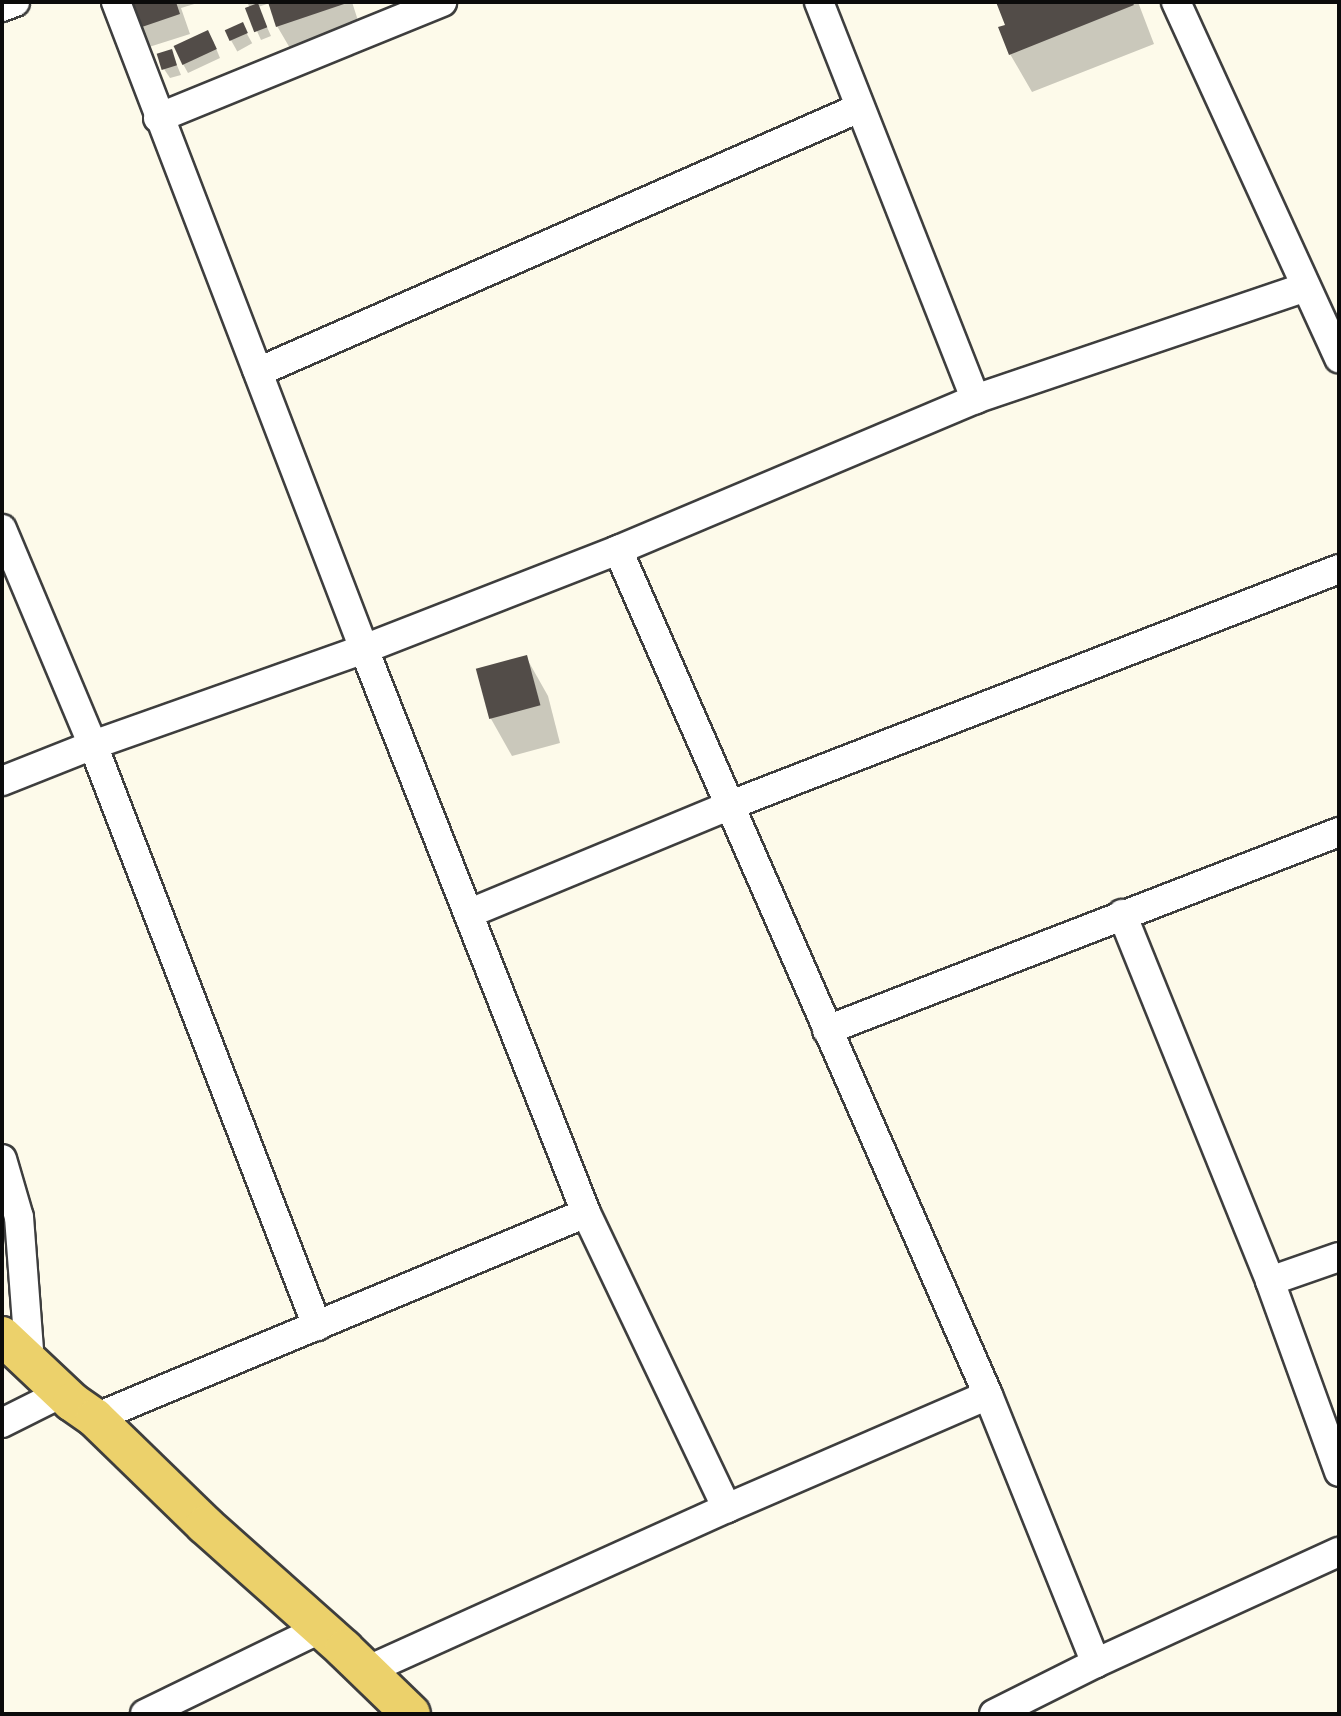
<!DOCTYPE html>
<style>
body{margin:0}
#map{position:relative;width:1341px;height:1716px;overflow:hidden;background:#fdfaea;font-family:Merriweather,serif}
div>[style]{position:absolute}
.shadow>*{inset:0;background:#0003;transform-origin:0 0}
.building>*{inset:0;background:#524c48;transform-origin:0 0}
.roads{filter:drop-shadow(2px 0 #3e3e3e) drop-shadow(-2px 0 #3e3e3e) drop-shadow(0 2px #3e3e3e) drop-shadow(0 -2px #3e3e3e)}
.street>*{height:28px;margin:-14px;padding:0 14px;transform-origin:14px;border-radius:14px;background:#fff}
.primary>*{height:38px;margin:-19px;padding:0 19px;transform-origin:19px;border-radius:19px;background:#ecd16b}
span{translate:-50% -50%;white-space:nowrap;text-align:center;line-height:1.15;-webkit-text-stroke:7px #fff;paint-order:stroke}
.frame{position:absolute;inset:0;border:4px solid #0b0b0b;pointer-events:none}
</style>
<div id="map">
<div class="shadow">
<i style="clip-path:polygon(129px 2px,201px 2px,181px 8px,190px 34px,149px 47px,138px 28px)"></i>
<i style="clip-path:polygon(247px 2px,352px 2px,362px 33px,294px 55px,277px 26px,270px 3px,258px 7px,271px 36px,261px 40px,247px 9px,250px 8px)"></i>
<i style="clip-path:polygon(998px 2px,1138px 2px,1154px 44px,1032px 92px,1010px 54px,1007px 26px)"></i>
<i style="left:242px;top:25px;width:21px;height:17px;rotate:61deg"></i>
<i style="clip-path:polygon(213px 41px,220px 58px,188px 73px,183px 64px)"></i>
<i style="clip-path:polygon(171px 51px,181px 75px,170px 78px,164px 69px)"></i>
<i style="clip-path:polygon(526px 657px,548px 696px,560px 743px,512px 756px,490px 717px)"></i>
</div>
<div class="building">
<i style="clip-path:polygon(127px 2px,176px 2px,180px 14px,136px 29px)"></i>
<i style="clip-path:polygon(268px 2px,350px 2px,276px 27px)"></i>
<i style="clip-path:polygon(996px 2px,1132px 2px,1134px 5px,1009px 55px,998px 27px,1005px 25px)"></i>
<i style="left:258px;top:3px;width:26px;height:14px;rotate:69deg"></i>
<i style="left:243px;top:22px;width:12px;height:20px;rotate:66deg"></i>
<i style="left:208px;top:30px;width:21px;height:38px;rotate:65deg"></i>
<i style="left:172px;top:49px;width:17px;height:16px;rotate:73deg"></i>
<i style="left:527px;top:655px;width:52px;height:53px;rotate:75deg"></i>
</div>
<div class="roads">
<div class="street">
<i style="left:116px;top:2px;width:693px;rotate:69.03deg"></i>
<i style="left:364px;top:649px;width:606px;rotate:68.51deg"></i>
<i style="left:586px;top:1213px;width:327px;rotate:64.5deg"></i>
<i style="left:819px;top:2px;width:427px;rotate:68.5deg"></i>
<i style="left:1176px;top:2px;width:392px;rotate:65.4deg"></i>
<i style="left:2px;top:7px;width:14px;rotate:-21deg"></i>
<i style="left:158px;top:118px;width:307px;rotate:-22.2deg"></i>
<i style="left:258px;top:372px;width:656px;rotate:-23.71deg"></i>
<i style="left:2px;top:529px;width:234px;rotate:67.2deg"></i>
<i style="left:93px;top:745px;width:623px;rotate:68.92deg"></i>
<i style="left:618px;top:550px;width:922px;rotate:66.35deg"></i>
<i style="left:988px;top:1395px;width:289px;rotate:68.1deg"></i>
<i style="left:2px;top:781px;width:98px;rotate:-21.6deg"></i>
<i style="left:93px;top:745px;width:288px;rotate:-19.5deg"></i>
<i style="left:364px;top:649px;width:273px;rotate:-21.3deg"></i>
<i style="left:618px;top:550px;width:388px;rotate:-22.9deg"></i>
<i style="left:975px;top:399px;width:349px;rotate:-18.7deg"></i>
<i style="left:470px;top:913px;width:279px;rotate:-22.5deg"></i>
<i style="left:728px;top:806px;width:655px;rotate:-21.2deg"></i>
<i style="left:1122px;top:914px;width:396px;rotate:68deg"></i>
<i style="left:1270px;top:1281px;width:203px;rotate:70.1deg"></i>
<i style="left:827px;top:1030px;width:549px;rotate:-21.14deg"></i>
<i style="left:2px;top:1159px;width:60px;rotate:73.7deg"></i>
<i style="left:19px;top:1217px;width:145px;rotate:85.7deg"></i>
<i style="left:1270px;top:1281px;width:73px;rotate:-19.2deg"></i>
<i style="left:95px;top:1418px;width:532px;rotate:-22.66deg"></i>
<i style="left:2px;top:1423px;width:67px;rotate:-26.6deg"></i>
<i style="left:366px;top:1671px;width:396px;rotate:-24.3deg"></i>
<i style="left:727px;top:1508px;width:284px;rotate:-23.4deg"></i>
<i style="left:145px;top:1714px;width:195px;rotate:-25.9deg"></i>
<i style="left:994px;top:1714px;width:114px;rotate:-26.6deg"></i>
<i style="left:1096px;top:1663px;width:267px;rotate:-24.6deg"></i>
</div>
<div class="primary">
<i style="left:2px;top:1336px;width:96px;rotate:43.3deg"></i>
<i style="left:72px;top:1402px;width:28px;rotate:35deg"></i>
<i style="left:95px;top:1418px;width:153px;rotate:44.2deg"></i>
<i style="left:205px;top:1525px;width:186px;rotate:41.7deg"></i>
<i style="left:344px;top:1649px;width:93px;rotate:44.1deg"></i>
</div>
</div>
<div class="frame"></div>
</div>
